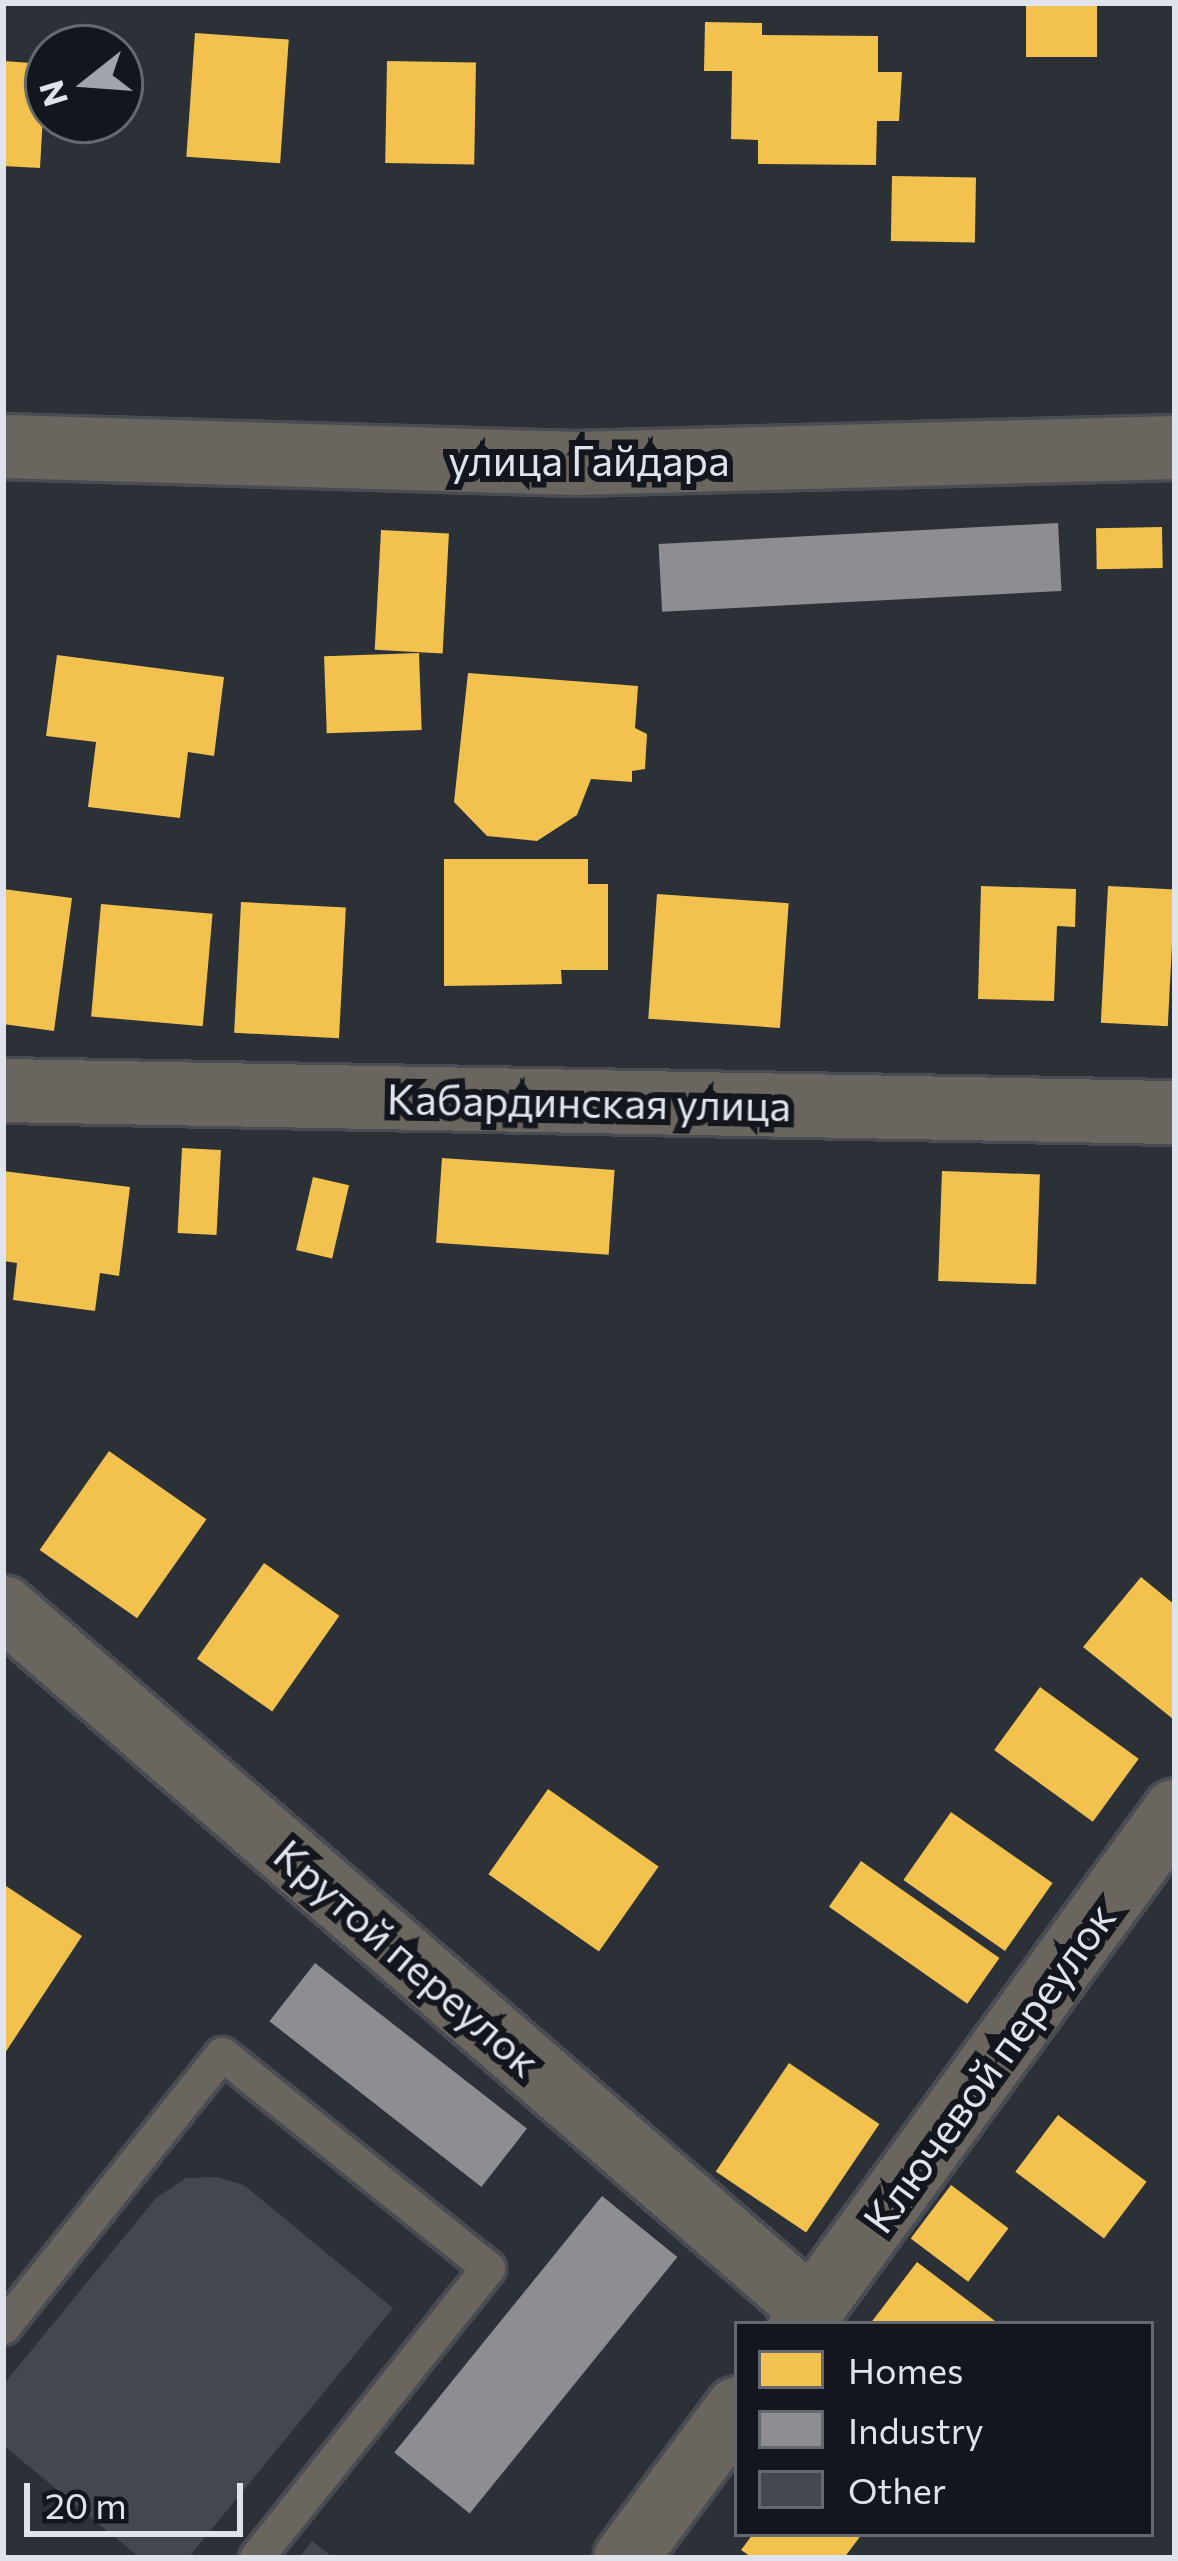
<!DOCTYPE html>
<meta charset="utf-8">
<style>
body{margin:0}
#map{position:relative;width:1178px;height:2561px;overflow:hidden;background:#2c3037;font-family:Commissioner,sans-serif}
div>[style]{position:absolute}
.homes>*{inset:0;background:#f2c14e;transform-origin:0 0}
.industry>*{inset:0;background:#8d8d92;transform-origin:0 0}
.building>*{inset:0;background:#44484e}
.roads{filter:drop-shadow(3px 0 #494d53) drop-shadow(-3px 0 #494d53) drop-shadow(0 3px #494d53) drop-shadow(0 -3px #494d53)}
.lane>*{height:33px;margin:-16.5px;padding:0 16.5px;transform-origin:16.5px;border-radius:16.5px;background:#6a655e}
.street>*{height:63px;margin:-31.5px;padding:0 31.5px;transform-origin:31.5px;border-radius:31.5px;background:#6a655e}
span{translate:-50% -50%;white-space:nowrap;text-align:center;line-height:1.15;-webkit-text-stroke:12px #13171d;paint-order:stroke}
.street-label{font-size:42px;color:#dee3ec}
.frame{position:absolute;inset:0;border:6px solid #dee3ec;pointer-events:none}
.legend{position:absolute;left:734px;top:2321px;width:420px;height:216px;box-sizing:border-box;background:#13171d;border:3px solid #646970;margin:0;padding:15px 21px;list-style:none;font-size:36px;color:#dee3ec}
.legend li{display:flex;align-items:center;gap:24px;height:60px}
.legend b{width:60px;border:3px solid #646970}
.north{position:absolute;left:24px;top:24px;width:120px;height:120px;box-sizing:border-box;background:#13171d;border:3px solid #646970;border-radius:50%;rotate:253deg;font-size:33px;font-weight:700;line-height:48px;text-align:center;color:#dee3ec}
.north::after{content:'';display:block;margin:auto;width:42px;height:54px;background:#a0a4ad;clip-path:polygon(50% 0,100% 100%,50% 72%,0 100%)}
.scale{position:absolute;left:24px;top:2483px;width:219px;height:54px;box-sizing:border-box;border:6px solid #dee3ec;border-top:0;padding-left:15px;font-size:36px;line-height:42px;white-space:nowrap;color:#dee3ec;-webkit-text-stroke:9px #13171d;paint-order:stroke}
</style>
<div id="map">
<div class="homes">
<i style="left:1026px;top:3px;width:71px;height:54px"></i>
<i style="clip-path:polygon(705px 22px,762px 23px,762px 35px,878px 36px,878px 72px,902px 72px,899px 121px,877px 121px,876px 165px,758px 164px,758px 140px,731px 139px,732px 71px,704px 71px)"></i>
<i style="left:195px;top:33px;width:94px;height:124px;rotate:4deg"></i>
<i style="clip-path:polygon(3px 61px,46px 64px,40px 168px,3px 166px)"></i>
<i style="left:387px;top:61px;width:89px;height:102px;rotate:1deg"></i>
<i style="left:892px;top:176px;width:84px;height:65px;rotate:1deg"></i>
<i style="left:1162px;top:527px;width:41px;height:66px;rotate:89deg"></i>
<i style="left:381px;top:530px;width:68px;height:120px;rotate:3deg"></i>
<i style="left:419px;top:653px;width:77px;height:95px;rotate:88deg"></i>
<i style="clip-path:polygon(57px 655px,224px 677px,214px 756px,188px 752px,180px 818px,88px 807px,96px 742px,46px 736px)"></i>
<i style="clip-path:polygon(468px 673px,638px 686px,635px 728px,647px 734px,645px 769px,632px 771px,632px 782px,591px 779px,577px 815px,537px 841px,487px 836px,454px 802px)"></i>
<i style="clip-path:polygon(444px 859px,588px 859px,588px 884px,608px 884px,608px 970px,561px 970px,562px 984px,444px 986px)"></i>
<i style="clip-path:polygon(981px 886px,1076px 889px,1075px 927px,1057px 926px,1054px 1001px,978px 999px)"></i>
<i style="left:1108px;top:886px;width:67px;height:137px;rotate:3deg"></i>
<i style="clip-path:polygon(3px 889px,72px 898px,54px 1031px,3px 1024px)"></i>
<i style="left:657px;top:894px;width:132px;height:125px;rotate:4deg"></i>
<i style="left:241px;top:902px;width:105px;height:131px;rotate:3deg"></i>
<i style="left:101px;top:904px;width:112px;height:113px;rotate:5deg"></i>
<i style="left:182px;top:1148px;width:39px;height:85px;rotate:3deg"></i>
<i style="left:442px;top:1158px;width:173px;height:85px;rotate:4deg"></i>
<i style="clip-path:polygon(3px 1171px,130px 1187px,119px 1276px,100px 1273px,95px 1311px,13px 1300px,17px 1263px,3px 1261px)"></i>
<i style="left:942px;top:1171px;width:98px;height:110px;rotate:2deg"></i>
<i style="left:313px;top:1177px;width:37px;height:75px;rotate:13deg"></i>
<i style="left:109px;top:1451px;width:119px;height:121px;rotate:35deg"></i>
<i style="left:264px;top:1563px;width:92px;height:117px;rotate:35deg"></i>
<i style="clip-path:polygon(1141px 1577px,1175px 1605px,1173px 1719px,1083px 1647px)"></i>
<i style="left:1040px;top:1687px;width:122px;height:78px;rotate:36deg"></i>
<i style="left:548px;top:1789px;width:135px;height:104px;rotate:35deg"></i>
<i style="left:951px;top:1812px;width:124px;height:83px;rotate:35deg"></i>
<i style="left:861px;top:1861px;width:169px;height:56px;rotate:35deg"></i>
<i style="clip-path:polygon(3px 1884px,82px 1936px,3px 2056px)"></i>
<i style="left:789px;top:2063px;width:109px;height:131px;rotate:34deg"></i>
<i style="left:1058px;top:2115px;width:111px;height:71px;rotate:37deg"></i>
<i style="left:951px;top:2185px;width:72px;height:67px;rotate:37deg"></i>
<i style="clip-path:polygon(917px 2262px,999px 2324px,870px 2324px)"></i>
<i style="clip-path:polygon(753px 2534px,862px 2534px,844px 2558px,753px 2558px,741px 2550px)"></i>
</div>
<div class="industry">
<i style="left:1058px;top:523px;width:68px;height:400px;rotate:87deg"></i>
<i style="left:315px;top:1963px;width:269px;height:74px;rotate:38deg"></i>
<i style="left:602px;top:2196px;width:97px;height:330px;rotate:39deg"></i>
</div>
<div class="building">
<i style="clip-path:polygon(216px 2177px,244px 2185px,393px 2308px,188px 2558px,140px 2558px,3px 2445px,3px 2385px,156px 2198px,186px 2178px)"></i>
<i style="clip-path:polygon(312px 2541px,334px 2558px,299px 2558px)"></i>
</div>
<div class="roads">
<div class="lane">
<i style="left:3px;top:2327px;width:350px;rotate:-51.3deg"></i>
<i style="left:222px;top:2054px;width:341px;rotate:38.8deg"></i>
<i style="left:488px;top:2268px;width:371px;rotate:128.7deg"></i>
</div>
<div class="street">
<i style="left:3px;top:446px;width:573px;rotate:1.7deg"></i>
<i style="left:576px;top:463px;width:599px;rotate:-1.53deg"></i>
<i style="left:3px;top:1090px;width:1172px;rotate:1.08deg"></i>
<i style="left:3px;top:1607px;width:1070px;rotate:40.98deg"></i>
<i style="left:800px;top:2324px;width:636px;rotate:-53.89deg"></i>
<i style="left:625px;top:2558px;width:187px;rotate:-53.3deg"></i>
</div>
</div>
<div class="street-label">
<span style="left:589px;top:459px">улица Гайдара</span>
<span style="left:589px;top:1101px;rotate:1deg">Кабардинская улица</span>
<span style="left:408px;top:1957px;rotate:41deg">Крутой переулок</span>
<span style="left:988px;top:2067px;rotate:-54deg">Ключевой переулок</span>
</div>
<div class="frame"></div>
<ul class="legend">
<li><b style="height:33px;background:#f2c14e"></b>Homes</li>
<li><b style="height:33px;background:#8d8d92"></b>Industry</li>
<li><b style="height:33px;background:#44484e"></b>Other</li>
</ul>
<div class="north">N</div>
<div class="scale">20 m</div>
</div>
